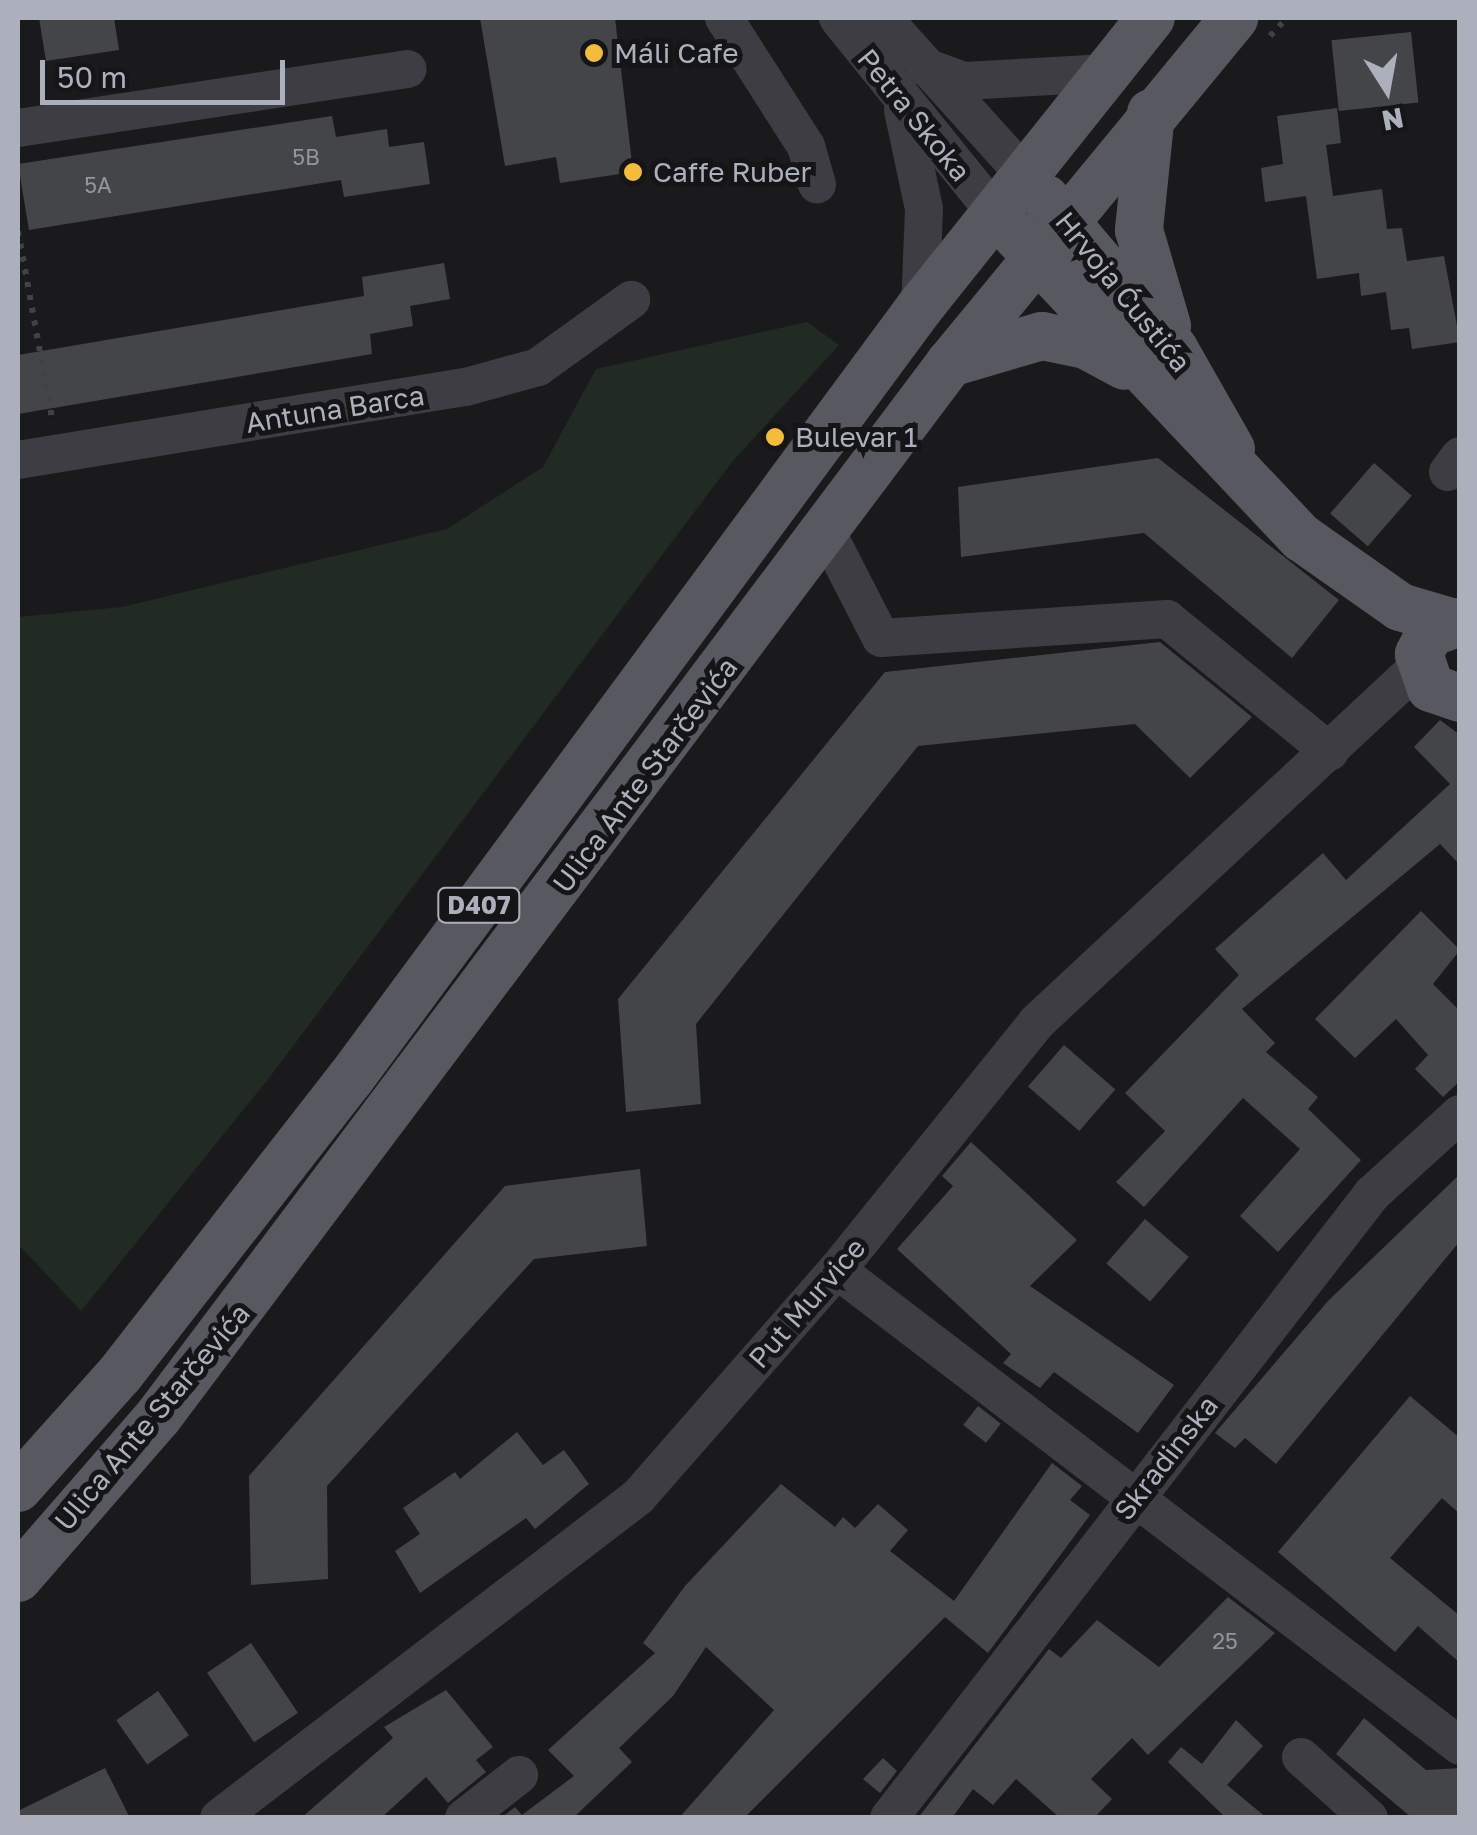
<!DOCTYPE html>
<meta charset="utf-8">
<style>
body{margin:0}
#map{position:relative;width:1477px;height:1835px;overflow:hidden;background:#1a1a1c;font-family:"Golos Text",sans-serif}
div>[style]{position:absolute}
.green>*{inset:0;background:#212a23}
.building>*{inset:0;background:#444549;transform-origin:0 0}
.path>*{height:6px;margin-top:-3px;transform-origin:0;background:repeating-linear-gradient(90deg,#414248 0 5px,transparent 0 13px)}
.minor>*{height:38px;margin:-19px;padding:0 19px;transform-origin:19px;border-radius:19px;background:#3d3d43}
.major>*{height:48px;margin:-24px;padding:0 24px;transform-origin:24px;border-radius:24px;background:#575860}
.dots>*{width:28px;height:28px;translate:-50% -50%;box-sizing:border-box;border:5px solid #151517;border-radius:50%}
span{translate:-50% -50%;white-space:nowrap;text-align:center;line-height:1.15;-webkit-text-stroke:10px #151517;paint-order:stroke}
.number-label{font-size:22px;color:#92959f}
.number-label span{-webkit-text-stroke-width:0}
.shield-label span{padding:2px 8px;background:#151517;border:2px solid;border-radius:8px;-webkit-text-stroke-width:0}
.shield-label{font-size:25px;color:#acb0bc;font-weight:700}
.poi-label{font-size:28px;color:#acb0bc}
.left{translate:0 -50%;text-align:left}
.street-label{font-size:28px;color:#acb0bc}
.frame{position:absolute;inset:0;border:20px solid #acb0bc;pointer-events:none}
.north{position:absolute;left:1337px;top:40px;width:100px;height:100px;-webkit-text-stroke:8px #151517;paint-order:stroke;rotate:169deg;font-size:28px;font-weight:700;line-height:40px;text-align:center;color:#acb0bc}
.north::after{content:'';display:block;margin:auto;width:35px;height:45px;background:#acb0bc;clip-path:polygon(50% 0,100% 100%,50% 72%,0 100%)}
.scale{position:absolute;left:40px;top:60px;width:245px;height:45px;box-sizing:border-box;border:5px solid #acb0bc;border-top:0;padding-left:12px;font-size:30px;line-height:35px;white-space:nowrap;color:#acb0bc;-webkit-text-stroke:8px #151517;paint-order:stroke}
</style>
<div id="map">
<div class="green">
<i style="clip-path:polygon(807px 322px,839px 345px,732px 462px,269px 1078px,81px 1311px,18px 1244px,18px 617px,122px 607px,447px 529px,543px 467px,596px 369px)"></i>
</div>
<div class="building">
<i style="clip-path:polygon(39px 18px,114px 18px,119px 50px,46px 61px)"></i>
<i style="clip-path:polygon(480px 18px,615px 18px,633px 172px,560px 183px,556px 157px,505px 166px)"></i>
<i style="left:1411px;top:32px;width:71px;height:80px;rotate:84deg"></i>
<i style="clip-path:polygon(1337px 108px,1341px 143px,1326px 145px,1333px 196px,1382px 189px,1387px 229px,1402px 228px,1407px 261px,1444px 256px,1460px 342px,1412px 349px,1409px 328px,1391px 330px,1386px 292px,1361px 296px,1359px 273px,1317px 279px,1306px 196px,1265px 202px,1261px 168px,1283px 164px,1277px 116px)"></i>
<i style="clip-path:polygon(332px 116px,336px 137px,387px 129px,389px 147px,424px 142px,430px 184px,344px 197px,341px 180px,29px 230px,18px 164px)"></i>
<i style="clip-path:polygon(444px 263px,450px 299px,410px 306px,413px 326px,370px 334px,372px 354px,18px 414px,18px 355px,364px 296px,362px 277px)"></i>
<i style="clip-path:polygon(1158px 458px,1339px 600px,1292px 658px,1144px 533px,961px 557px,958px 487px)"></i>
<i style="left:1374px;top:463px;width:50px;height:67px;rotate:41deg"></i>
<i style="clip-path:polygon(1160px 642px,1252px 717px,1190px 778px,1135px 724px,918px 746px,696px 1024px,701px 1104px,626px 1112px,618px 999px,885px 672px)"></i>
<i style="clip-path:polygon(1440px 720px,1460px 735px,1460px 865px,1440px 844px,1242px 1009px,1275px 1043px,1266px 1052px,1318px 1097px,1308px 1109px,1361px 1160px,1278px 1252px,1240px 1216px,1300px 1149px,1243px 1098px,1144px 1207px,1116px 1182px,1165px 1131px,1125px 1093px,1239px 975px,1215px 949px,1323px 853px,1346px 880px,1450px 784px,1414px 747px)"></i>
<i style="clip-path:polygon(1421px 911px,1460px 950px,1433px 984px,1460px 1011px,1460px 1081px,1443px 1097px,1415px 1069px,1428px 1055px,1396px 1019px,1355px 1058px,1315px 1019px)"></i>
<i style="left:1064px;top:1045px;width:68px;height:55px;rotate:41deg"></i>
<i style="clip-path:polygon(971px 1142px,1077px 1240px,1030px 1286px,1174px 1385px,1138px 1433px,1054px 1372px,1040px 1388px,1003px 1363px,1011px 1354px,897px 1249px,953px 1186px,942px 1176px)"></i>
<i style="clip-path:polygon(640px 1169px,647px 1246px,534px 1259px,327px 1486px,328px 1579px,251px 1585px,249px 1476px,505px 1186px)"></i>
<i style="clip-path:polygon(1460px 1174px,1460px 1241px,1276px 1464px,1245px 1438px,1235px 1448px,1215px 1433px,1328px 1301px)"></i>
<i style="left:1145px;top:1219px;width:58px;height:59px;rotate:41deg"></i>
<i style="clip-path:polygon(1410px 1396px,1460px 1438px,1460px 1514px,1442px 1498px,1390px 1558px,1460px 1616px,1460px 1663px,1418px 1626px,1395px 1652px,1278px 1552px)"></i>
<i style="left:978px;top:1406px;width:29px;height:24px;rotate:38deg"></i>
<i style="clip-path:polygon(517px 1432px,543px 1465px,564px 1450px,589px 1484px,535px 1529px,526px 1518px,420px 1593px,395px 1551px,420px 1534px,403px 1508px,455px 1472px,460px 1479px)"></i>
<i style="clip-path:polygon(1052px 1463px,1082px 1486px,1070px 1500px,1090px 1515px,988px 1653px,945px 1617px,744px 1818px,679px 1818px,774px 1710px,706px 1647px,673px 1696px,619px 1748px,632px 1762px,573px 1818px,501px 1818px,515px 1807px,522px 1815px,574px 1776px,548px 1750px,655px 1653px,643px 1643px,685px 1586px,781px 1484px,835px 1527px,843px 1517px,855px 1528px,878px 1504px,908px 1530px,890px 1551px,954px 1601px)"></i>
<i style="clip-path:polygon(1228px 1597px,1275px 1633px,1148px 1755px,1132px 1738px,1091px 1779px,1112px 1799px,1094px 1818px,1060px 1818px,1016px 1779px,993px 1805px,973px 1789px,952px 1818px,918px 1818px,1049px 1649px,1061px 1658px,1097px 1620px,1159px 1667px)"></i>
<i style="left:251px;top:1643px;width:84px;height:53px;rotate:56deg"></i>
<i style="clip-path:polygon(446px 1690px,493px 1747px,476px 1760px,486px 1772px,448px 1803px,426px 1777px,381px 1818px,301px 1818px,393px 1738px,384px 1727px)"></i>
<i style="left:158px;top:1691px;width:54px;height:51px;rotate:55deg"></i>
<i style="clip-path:polygon(1364px 1718px,1426px 1770px,1460px 1768px,1460px 1818px,1412px 1818px,1336px 1754px)"></i>
<i style="clip-path:polygon(1236px 1720px,1263px 1746px,1227px 1785px,1267px 1818px,1226px 1818px,1168px 1762px,1181px 1747px,1202px 1764px)"></i>
<i style="clip-path:polygon(883px 1758px,897px 1771px,880px 1793px,863px 1779px)"></i>
<i style="clip-path:polygon(105px 1768px,130px 1818px,18px 1818px,18px 1811px)"></i>
</div>
<div class="path">
<i style="left:1270px;top:36px;width:25px;rotate:-47deg"></i>
<i style="left:18px;top:231px;width:195px;rotate:79.7deg"></i>
</div>
<div class="minor">
<i style="left:724px;top:18px;width:152px;rotate:57.4deg"></i>
<i style="left:806px;top:146px;width:40px;rotate:74deg"></i>
<i style="left:838px;top:18px;width:247px;rotate:51.1deg"></i>
<i style="left:883px;top:18px;width:207px;rotate:47.9deg"></i>
<i style="left:925px;top:67px;width:41px;rotate:19.7deg"></i>
<i style="left:964px;top:81px;width:143px;rotate:-3.2deg"></i>
<i style="left:903px;top:110px;width:101px;rotate:78deg"></i>
<i style="left:924px;top:209px;width:98px;rotate:92.3deg"></i>
<i style="left:18px;top:128px;width:394px;rotate:-8.6deg"></i>
<i style="left:18px;top:460px;width:454px;rotate:-9.3deg"></i>
<i style="left:466px;top:387px;width:75px;rotate:-15.5deg"></i>
<i style="left:538px;top:367px;width:115px;rotate:-35.8deg"></i>
<i style="left:1448px;top:472px;width:20px;rotate:-53deg"></i>
<i style="left:826px;top:531px;width:120px;rotate:62.8deg"></i>
<i style="left:881px;top:638px;width:287px;rotate:-3.8deg"></i>
<i style="left:1167px;top:619px;width:210px;rotate:39.2deg"></i>
<i style="left:837px;top:1270px;width:784px;rotate:37.38deg"></i>
<i style="left:1301px;top:1757px;width:91px;rotate:41.9deg"></i>
<i style="left:219px;top:1818px;width:528px;rotate:-37.46deg"></i>
<i style="left:638px;top:1497px;width:302px;rotate:-48.8deg"></i>
<i style="left:837px;top:1270px;width:317px;rotate:-51.1deg"></i>
<i style="left:1036px;top:1023px;width:524px;rotate:-42.99deg"></i>
<i style="left:464px;top:1818px;width:70px;rotate:-38deg"></i>
<i style="left:889px;top:1818px;width:789px;rotate:-52.26deg"></i>
<i style="left:1372px;top:1194px;width:119px;rotate:-42.3deg"></i>
</div>
<div class="major">
<i style="left:1151px;top:113px;width:118px;rotate:95.9deg"></i>
<i style="left:1139px;top:230px;width:100px;rotate:73.7deg"></i>
<i style="left:1046px;top:199px;width:197px;rotate:49.5deg"></i>
<i style="left:1174px;top:349px;width:115px;rotate:60.3deg"></i>
<i style="left:1016px;top:235px;width:417px;rotate:46.7deg"></i>
<i style="left:1302px;top:538px;width:120px;rotate:35.1deg"></i>
<i style="left:1400px;top:607px;width:53px;rotate:16.4deg"></i>
<i style="left:950px;top:363px;width:96px;rotate:-16.4deg"></i>
<i style="left:1042px;top:336px;width:45px;rotate:11.6deg"></i>
<i style="left:1086px;top:345px;width:44px;rotate:28.3deg"></i>
<i style="left:1460px;top:622px;width:32px;rotate:160deg"></i>
<i style="left:1430px;top:633px;width:24px;rotate:118deg"></i>
<i style="left:1419px;top:654px;width:36px;rotate:71deg"></i>
<i style="left:1431px;top:688px;width:31px;rotate:19deg"></i>
<i style="left:18px;top:1488px;width:153px;rotate:-48.2deg"></i>
<i style="left:120px;top:1374px;width:374px;rotate:-52.1deg"></i>
<i style="left:350px;top:1079px;width:960px;rotate:-53.56deg"></i>
<i style="left:920px;top:307px;width:370px;rotate:-51.4deg"></i>
<i style="left:18px;top:1578px;width:213px;rotate:-49deg"></i>
<i style="left:158px;top:1417px;width:1318px;rotate:-53.08deg"></i>
<i style="left:950px;top:363px;width:447px;rotate:-50.5deg"></i>
</div>
<div class="dots">
<i style="left:594px;top:53px;background:#f3bd3b"></i>
<i style="left:633px;top:172px;background:#f3bd3b"></i>
<i style="left:775px;top:437px;background:#f3bd3b"></i>
</div>
<div class="number-label">
<span style="left:306px;top:157px">5B</span>
<span style="left:98px;top:185px">5A</span>
<span style="left:1225px;top:1641px">25</span>
</div>
<div class="shield-label">
<span style="left:479px;top:905px">D407</span>
</div>
<div class="poi-label">
<span class="left" style="left:614px;top:53px">Máli Cafe</span>
<span class="left" style="left:653px;top:172px">Caffe Ruber</span>
<span class="left" style="left:795px;top:437px">Bulevar 1</span>
</div>
<div class="street-label">
<span style="left:914px;top:115px;rotate:51deg">Petra Skoka</span>
<span style="left:1123px;top:292px;rotate:51deg">Hrvoja Ćustića</span>
<span style="left:335px;top:409px;rotate:-9deg">Antuna Barca</span>
<span style="left:645px;top:775px;rotate:-53deg">Ulica Ante Starčevića</span>
<span style="left:807px;top:1303px;rotate:-49deg">Put Murvice</span>
<span style="left:152px;top:1417px;rotate:-50deg">Ulica Ante Starčevića</span>
<span style="left:1166px;top:1458px;rotate:-52deg">Skradinska</span>
</div>
<div class="frame"></div>
<div class="north">N</div>
<div class="scale">50 m</div>
</div>
